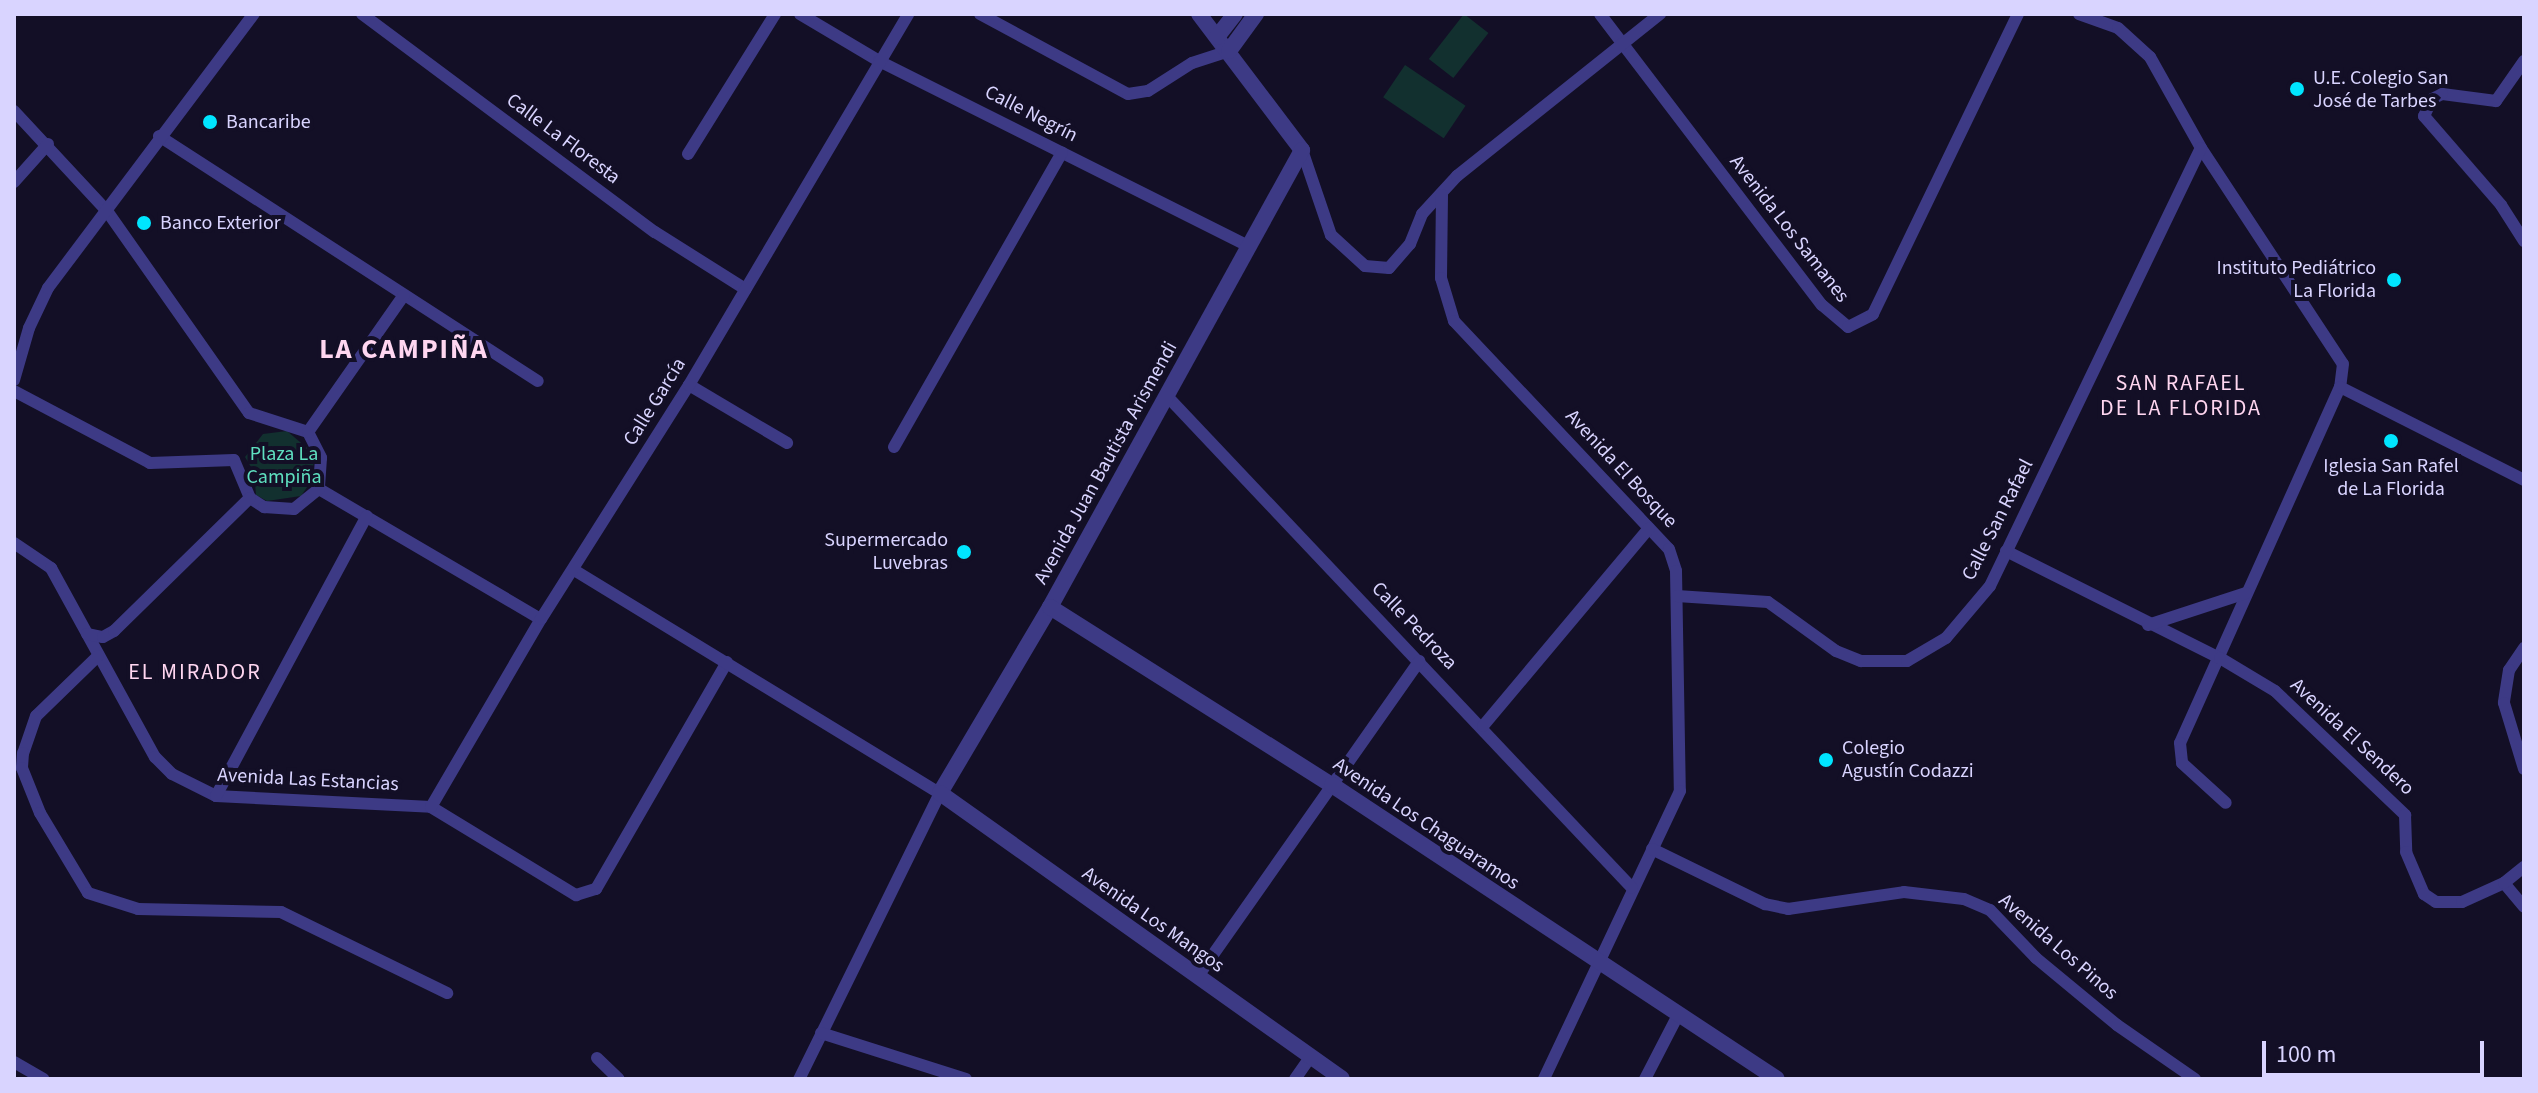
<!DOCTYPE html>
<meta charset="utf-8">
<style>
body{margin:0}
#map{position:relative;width:2538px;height:1093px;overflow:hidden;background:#130f26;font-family:"Source Sans 3",sans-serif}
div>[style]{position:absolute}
.green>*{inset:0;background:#12302f;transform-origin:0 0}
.minor>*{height:12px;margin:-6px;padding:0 6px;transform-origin:6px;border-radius:6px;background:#3d3a85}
.tertiary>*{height:16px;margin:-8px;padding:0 8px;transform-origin:8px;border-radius:8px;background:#3d3a85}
.dots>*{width:22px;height:22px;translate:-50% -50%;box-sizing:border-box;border:4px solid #130f26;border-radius:50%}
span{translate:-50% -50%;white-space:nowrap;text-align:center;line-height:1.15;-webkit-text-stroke:8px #130f26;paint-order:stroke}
.poi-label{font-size:20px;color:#d9d4ff}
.left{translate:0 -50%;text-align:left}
.right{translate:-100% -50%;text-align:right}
.street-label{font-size:20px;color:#d9d4ff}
.park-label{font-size:20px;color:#5fe0c0}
.neighbourhood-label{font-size:22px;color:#ffd6f0;letter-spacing:2px}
.district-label{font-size:28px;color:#ffd6f0;font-weight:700;letter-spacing:2px}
.frame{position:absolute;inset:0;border:16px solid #d9d4ff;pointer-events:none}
.scale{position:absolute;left:2262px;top:1041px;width:222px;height:36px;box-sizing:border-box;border:4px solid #d9d4ff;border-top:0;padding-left:10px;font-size:24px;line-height:28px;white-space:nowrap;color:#d9d4ff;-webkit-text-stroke:6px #130f26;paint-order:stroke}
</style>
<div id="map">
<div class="green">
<i style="left:1464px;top:14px;width:31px;height:57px;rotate:38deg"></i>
<i style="left:1405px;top:65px;width:73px;height:39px;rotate:34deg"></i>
<i style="clip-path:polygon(287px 431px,313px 453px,314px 477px,301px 496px,267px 501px,256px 495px,254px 472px,245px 457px,263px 434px)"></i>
</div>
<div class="minor">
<i style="left:362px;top:14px;width:365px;rotate:36.7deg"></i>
<i style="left:655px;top:232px;width:107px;rotate:32.3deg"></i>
<i style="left:800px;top:14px;width:92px;rotate:30.7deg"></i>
<i style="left:879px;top:61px;width:411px;rotate:26.6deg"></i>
<i style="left:980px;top:14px;width:168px;rotate:28.4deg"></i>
<i style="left:1128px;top:94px;width:20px;rotate:-9deg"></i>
<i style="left:1148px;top:91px;width:52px;rotate:-32.5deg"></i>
<i style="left:1192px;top:63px;width:39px;rotate:-18deg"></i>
<i style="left:1600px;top:14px;width:366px;rotate:52.7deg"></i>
<i style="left:1822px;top:305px;width:34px;rotate:40deg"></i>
<i style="left:1848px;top:327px;width:28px;rotate:-27deg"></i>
<i style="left:1873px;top:314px;width:333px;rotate:-64.2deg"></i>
<i style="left:2079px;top:14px;width:41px;rotate:19.7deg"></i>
<i style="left:2118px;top:28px;width:43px;rotate:42.2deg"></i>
<i style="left:2150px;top:57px;width:104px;rotate:60.7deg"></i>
<i style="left:2201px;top:148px;width:258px;rotate:56.7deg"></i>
<i style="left:2343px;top:364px;width:23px;rotate:97deg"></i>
<i style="left:2340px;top:387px;width:390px;rotate:114.2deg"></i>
<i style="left:2180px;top:743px;width:20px;rotate:84deg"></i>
<i style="left:2182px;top:763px;width:59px;rotate:42.3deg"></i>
<i style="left:2524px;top:61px;width:49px;rotate:125deg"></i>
<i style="left:2496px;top:101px;width:54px;rotate:-172.6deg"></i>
<i style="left:2442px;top:94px;width:11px;rotate:153deg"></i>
<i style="left:2432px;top:99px;width:19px;rotate:115deg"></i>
<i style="left:2424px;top:116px;width:118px;rotate:49.1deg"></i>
<i style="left:2501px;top:205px;width:43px;rotate:57.4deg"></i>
<i style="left:14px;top:111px;width:137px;rotate:47.1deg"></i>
<i style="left:107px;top:211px;width:247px;rotate:54.9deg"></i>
<i style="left:249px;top:413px;width:62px;rotate:17.9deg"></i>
<i style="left:308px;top:432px;width:29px;rotate:63deg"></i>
<i style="left:321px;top:458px;width:31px;rotate:94deg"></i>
<i style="left:319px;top:489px;width:257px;rotate:30.4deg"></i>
<i style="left:159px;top:136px;width:451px;rotate:32.9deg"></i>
<i style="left:1302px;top:150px;width:90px;rotate:71.2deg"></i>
<i style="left:1331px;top:235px;width:46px;rotate:42.4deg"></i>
<i style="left:1365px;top:266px;width:24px;rotate:5deg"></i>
<i style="left:1389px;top:268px;width:32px;rotate:-49deg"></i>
<i style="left:1410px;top:244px;width:32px;rotate:-68deg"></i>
<i style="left:1422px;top:214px;width:52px;rotate:-47.4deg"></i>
<i style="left:1457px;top:176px;width:260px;rotate:-38.6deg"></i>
<i style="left:688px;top:154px;width:165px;rotate:-58.1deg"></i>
<i style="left:14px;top:182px;width:51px;rotate:-48.2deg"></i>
<i style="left:1442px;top:195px;width:83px;rotate:90.7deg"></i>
<i style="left:1441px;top:278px;width:45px;rotate:73.2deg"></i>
<i style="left:1454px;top:321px;width:313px;rotate:46.7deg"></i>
<i style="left:1669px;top:549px;width:23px;rotate:72deg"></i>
<i style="left:1676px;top:571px;width:220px;rotate:89deg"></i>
<i style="left:1680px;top:791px;width:318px;rotate:115.3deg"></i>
<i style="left:14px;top:380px;width:54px;rotate:-73.9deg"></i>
<i style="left:29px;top:328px;width:44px;rotate:-64.6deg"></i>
<i style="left:48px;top:288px;width:343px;rotate:-53.1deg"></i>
<i style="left:689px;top:385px;width:114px;rotate:30.6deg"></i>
<i style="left:2340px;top:387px;width:206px;rotate:26.8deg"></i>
<i style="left:14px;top:391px;width:154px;rotate:27.9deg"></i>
<i style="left:150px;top:463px;width:84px;rotate:-2deg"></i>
<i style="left:234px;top:460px;width:41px;rotate:67.2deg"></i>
<i style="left:250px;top:498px;width:17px;rotate:33deg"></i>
<i style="left:264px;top:507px;width:30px;rotate:4deg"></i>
<i style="left:294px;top:509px;width:32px;rotate:-39deg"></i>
<i style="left:1166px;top:395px;width:678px;rotate:46.61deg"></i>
<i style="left:308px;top:432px;width:167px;rotate:-55deg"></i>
<i style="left:894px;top:447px;width:339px;rotate:-60.3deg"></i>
<i style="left:14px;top:543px;width:45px;rotate:34deg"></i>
<i style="left:51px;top:568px;width:216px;rotate:61.2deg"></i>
<i style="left:155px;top:757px;width:24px;rotate:45deg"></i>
<i style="left:172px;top:774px;width:49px;rotate:26.6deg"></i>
<i style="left:216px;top:796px;width:215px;rotate:2.9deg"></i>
<i style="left:431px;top:807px;width:170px;rotate:31.3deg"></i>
<i style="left:576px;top:895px;width:21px;rotate:-17deg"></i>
<i style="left:596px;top:889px;width:262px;rotate:-60deg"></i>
<i style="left:2006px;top:551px;width:239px;rotate:26.6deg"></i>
<i style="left:2220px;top:658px;width:64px;rotate:31deg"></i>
<i style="left:2275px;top:691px;width:180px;rotate:43.6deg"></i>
<i style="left:2405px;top:815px;width:37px;rotate:88deg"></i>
<i style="left:2406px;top:852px;width:46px;rotate:66.8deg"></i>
<i style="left:2424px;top:894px;width:14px;rotate:34deg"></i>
<i style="left:2436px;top:902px;width:26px"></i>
<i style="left:2462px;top:902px;width:46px;rotate:-24.3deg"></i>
<i style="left:2504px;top:883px;width:31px;rotate:50deg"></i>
<i style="left:574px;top:570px;width:429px;rotate:31.4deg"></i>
<i style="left:940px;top:793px;width:319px;rotate:116.2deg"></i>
<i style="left:1677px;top:596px;width:91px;rotate:3.8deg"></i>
<i style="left:1768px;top:602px;width:84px;rotate:35.8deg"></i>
<i style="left:1836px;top:651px;width:27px;rotate:22deg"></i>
<i style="left:1861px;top:661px;width:46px"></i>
<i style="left:1907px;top:661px;width:45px;rotate:-30.5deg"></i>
<i style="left:1946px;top:638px;width:68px;rotate:-49.8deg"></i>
<i style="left:1990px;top:586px;width:486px;rotate:-64.3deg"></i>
<i style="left:2148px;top:625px;width:103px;rotate:-18.1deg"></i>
<i style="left:87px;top:634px;width:16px;rotate:11deg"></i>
<i style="left:103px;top:637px;width:13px;rotate:-29deg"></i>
<i style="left:114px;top:631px;width:190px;rotate:-44.4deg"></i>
<i style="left:2524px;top:648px;width:27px;rotate:124deg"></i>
<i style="left:2509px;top:670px;width:33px;rotate:99deg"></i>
<i style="left:2504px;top:703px;width:69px;rotate:73.1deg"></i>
<i style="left:98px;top:656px;width:86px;rotate:135.9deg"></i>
<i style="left:36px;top:716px;width:39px;rotate:109deg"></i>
<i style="left:23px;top:753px;width:15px;rotate:94deg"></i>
<i style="left:22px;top:768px;width:48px;rotate:68.2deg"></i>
<i style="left:40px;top:813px;width:93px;rotate:59deg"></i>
<i style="left:88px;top:893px;width:52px;rotate:17.7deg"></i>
<i style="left:138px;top:909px;width:143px;rotate:1.2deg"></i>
<i style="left:281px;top:912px;width:185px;rotate:26deg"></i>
<i style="left:1483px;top:726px;width:258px;rotate:-50deg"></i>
<i style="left:216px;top:796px;width:318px;rotate:-61.7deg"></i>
<i style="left:431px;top:807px;width:218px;rotate:-59.7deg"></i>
<i style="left:541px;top:619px;width:277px;rotate:-57.7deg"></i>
<i style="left:689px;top:385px;width:431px;rotate:-59.4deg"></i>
<i style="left:1652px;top:849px;width:126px;rotate:26deg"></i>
<i style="left:1765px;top:904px;width:24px;rotate:12deg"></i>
<i style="left:1788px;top:909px;width:117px;rotate:-8.3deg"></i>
<i style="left:1904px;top:892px;width:60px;rotate:6.7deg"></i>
<i style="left:1964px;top:899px;width:28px;rotate:23deg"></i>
<i style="left:1990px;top:910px;width:66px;rotate:46.2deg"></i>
<i style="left:2036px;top:958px;width:105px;rotate:39.6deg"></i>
<i style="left:2117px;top:1025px;width:95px;rotate:34.7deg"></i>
<i style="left:2504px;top:883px;width:26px;rotate:-39deg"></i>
<i style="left:1198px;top:976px;width:385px;rotate:-54.9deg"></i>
<i style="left:821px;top:1033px;width:152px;rotate:17.6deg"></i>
<i style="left:597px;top:1058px;width:30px;rotate:44deg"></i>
<i style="left:14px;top:1062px;width:34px;rotate:30deg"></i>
<i style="left:1295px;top:1079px;width:28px;rotate:-55deg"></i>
<i style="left:1645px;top:1079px;width:72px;rotate:-62.7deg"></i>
</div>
<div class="tertiary">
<i style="left:1199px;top:14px;width:171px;rotate:52.9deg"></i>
<i style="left:1302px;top:150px;width:522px;rotate:118.87deg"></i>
<i style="left:1050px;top:607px;width:216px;rotate:120.6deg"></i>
<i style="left:940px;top:793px;width:493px;rotate:35.4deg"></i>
<i style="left:1217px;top:37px;width:29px;rotate:-52deg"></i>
<i style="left:1229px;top:51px;width:46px;rotate:-53.9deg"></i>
<i style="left:1050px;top:607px;width:333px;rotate:32.3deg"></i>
<i style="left:1332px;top:785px;width:533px;rotate:33.45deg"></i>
</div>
<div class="dots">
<i style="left:2297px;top:89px;background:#00e5ff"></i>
<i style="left:210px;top:122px;background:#00e5ff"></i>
<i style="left:144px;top:223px;background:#00e5ff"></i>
<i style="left:2394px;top:280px;background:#00e5ff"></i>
<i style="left:2391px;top:441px;background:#00e5ff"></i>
<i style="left:964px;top:552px;background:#00e5ff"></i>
<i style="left:1826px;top:760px;background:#00e5ff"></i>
</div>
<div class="poi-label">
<span class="left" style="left:2313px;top:90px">U.E. Colegio San<br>José de Tarbes</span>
<span class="left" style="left:226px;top:122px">Bancaribe</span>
<span class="left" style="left:160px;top:223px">Banco Exterior</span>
<span class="right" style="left:2376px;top:280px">Instituto Pediátrico<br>La Florida</span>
<span style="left:2391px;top:478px">Iglesia San Rafel<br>de La Florida</span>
<span class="right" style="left:948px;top:552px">Supermercado<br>Luvebras</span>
<span class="left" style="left:1842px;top:760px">Colegio<br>Agustín Codazzi</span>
</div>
<div class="street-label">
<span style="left:1031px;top:114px;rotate:27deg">Calle Negrín</span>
<span style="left:563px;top:139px;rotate:37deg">Calle La Floresta</span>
<span style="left:1789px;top:229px;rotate:52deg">Avenida Los Samanes</span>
<span style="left:655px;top:402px;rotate:-58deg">Calle García</span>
<span style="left:1106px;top:463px;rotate:-61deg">Avenida Juan Bautista Arismendi</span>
<span style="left:1621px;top:469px;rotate:47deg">Avenida El Bosque</span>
<span style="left:1998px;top:520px;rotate:-63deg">Calle San Rafael</span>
<span style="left:1414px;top:626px;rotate:46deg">Calle Pedroza</span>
<span style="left:2352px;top:737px;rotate:43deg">Avenida El Sendero</span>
<span style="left:308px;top:780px;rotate:3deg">Avenida Las Estancias</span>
<span style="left:1426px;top:824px;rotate:34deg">Avenida Los Chaguaramos</span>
<span style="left:1153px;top:920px;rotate:35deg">Avenida Los Mangos</span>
<span style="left:2058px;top:947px;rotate:41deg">Avenida Los Pinos</span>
</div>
<div class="park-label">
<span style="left:284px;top:466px">Plaza La<br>Campiña</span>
</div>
<div class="neighbourhood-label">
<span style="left:2181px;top:396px">SAN RAFAEL<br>DE LA FLORIDA</span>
<span style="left:195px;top:673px">EL MIRADOR</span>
</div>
<div class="district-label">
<span style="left:404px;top:349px">LA CAMPIÑA</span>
</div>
<div class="frame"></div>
<div class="scale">100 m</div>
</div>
